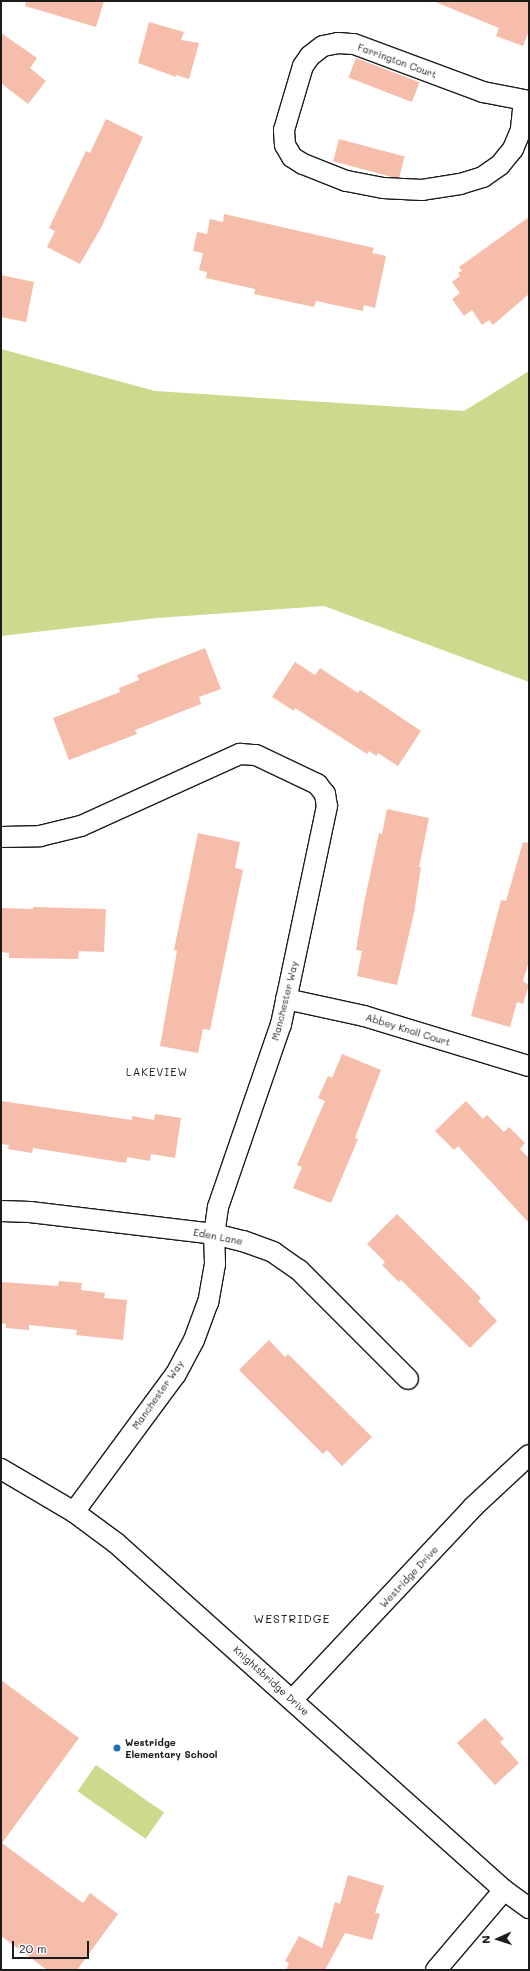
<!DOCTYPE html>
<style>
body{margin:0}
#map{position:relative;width:530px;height:1971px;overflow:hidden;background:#fff;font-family:Mali,sans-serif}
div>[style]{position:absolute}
.green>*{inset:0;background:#cbda8d;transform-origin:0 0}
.building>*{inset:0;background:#f5bdaa;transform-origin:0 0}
.roads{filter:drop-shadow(1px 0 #1c1c1c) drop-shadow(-1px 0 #1c1c1c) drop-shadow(0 1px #1c1c1c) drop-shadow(0 -1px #1c1c1c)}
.street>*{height:20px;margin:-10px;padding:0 10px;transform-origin:10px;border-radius:10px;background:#fff}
.dots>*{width:11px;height:11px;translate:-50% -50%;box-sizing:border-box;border:2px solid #fff;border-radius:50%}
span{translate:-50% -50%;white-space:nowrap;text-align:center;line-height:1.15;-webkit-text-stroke:3.5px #fff;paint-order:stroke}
.street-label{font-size:10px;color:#1c1c1c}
.poi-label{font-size:10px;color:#1c1c1c;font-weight:700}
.left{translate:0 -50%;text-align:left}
.neighbourhood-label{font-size:11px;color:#1c1c1c;letter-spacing:1px}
.quarter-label{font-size:12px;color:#1c1c1c;letter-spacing:1px}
.frame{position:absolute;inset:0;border:2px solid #1c1c1c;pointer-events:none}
.north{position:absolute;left:478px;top:1919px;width:40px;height:40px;-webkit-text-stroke:3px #fff;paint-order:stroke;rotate:267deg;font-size:11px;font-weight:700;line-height:16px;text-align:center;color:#1c1c1c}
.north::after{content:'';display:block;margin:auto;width:14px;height:18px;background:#1c1c1c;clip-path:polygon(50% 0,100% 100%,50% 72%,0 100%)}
.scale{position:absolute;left:12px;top:1941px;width:77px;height:18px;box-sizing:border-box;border:2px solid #1c1c1c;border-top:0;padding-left:5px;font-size:12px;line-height:14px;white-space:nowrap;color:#1c1c1c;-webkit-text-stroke:3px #fff;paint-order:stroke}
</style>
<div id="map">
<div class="green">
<i style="clip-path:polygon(1px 349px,155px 391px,464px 411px,529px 371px,529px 682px,324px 606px,157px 618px,1px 636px)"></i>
<i style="left:96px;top:1765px;width:83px;height:32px;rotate:35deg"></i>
</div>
<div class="building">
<i style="clip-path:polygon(26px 1px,104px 1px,96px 27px,25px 6px)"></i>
<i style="clip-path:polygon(433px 1px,529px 1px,529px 31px,523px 46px,496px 36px,499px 28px)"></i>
<i style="clip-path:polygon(149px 22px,184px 32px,181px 40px,199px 43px,189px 79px,176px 75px,176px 77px,138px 63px)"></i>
<i style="clip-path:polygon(1px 33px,37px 58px,30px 68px,46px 81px,28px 104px,1px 83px)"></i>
<i style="left:356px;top:58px;width:68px;height:21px;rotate:21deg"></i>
<i style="clip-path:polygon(106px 119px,143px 137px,102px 226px,80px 264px,47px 247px,55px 231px,49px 228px,86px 151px,90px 153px)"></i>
<i style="left:339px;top:139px;width:68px;height:23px;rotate:15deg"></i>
<i style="clip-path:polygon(224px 214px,374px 248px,372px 253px,386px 256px,375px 308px,364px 305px,363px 311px,316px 301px,314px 307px,254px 294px,255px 289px,206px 278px,207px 272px,199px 270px,203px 253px,193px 251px,197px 232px,207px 234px,210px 219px,223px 222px)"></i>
<i style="clip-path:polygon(529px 217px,529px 294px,493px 325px,489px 320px,482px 325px,472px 310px,464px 316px,452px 299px,460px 293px,452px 282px,460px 276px,458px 273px,462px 271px,459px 267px)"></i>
<i style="clip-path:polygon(1px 275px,34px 282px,26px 322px,1px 317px)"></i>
<i style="clip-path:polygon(205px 648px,221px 689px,199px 697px,201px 704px,135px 730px,137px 734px,69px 760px,53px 718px,120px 692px,119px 688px,139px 680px,137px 675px)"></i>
<i style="clip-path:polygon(295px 662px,315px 675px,320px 668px,358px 693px,360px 690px,421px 731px,398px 766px,378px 753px,376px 756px,369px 751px,367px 754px,295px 708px,294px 711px,272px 697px)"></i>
<i style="clip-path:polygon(387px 809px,429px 818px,419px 867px,421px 867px,414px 913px,397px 985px,357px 976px,362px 951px,356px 950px,364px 903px,379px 833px,382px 834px)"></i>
<i style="clip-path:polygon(198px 833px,240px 842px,235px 868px,243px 870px,210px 1030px,203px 1029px,198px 1053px,160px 1046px,177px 951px,174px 950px)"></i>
<i style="clip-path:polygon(523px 842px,529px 843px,529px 961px,523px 981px,529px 985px,523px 1004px,517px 1002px,510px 1027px,471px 1016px,501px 900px,506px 901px)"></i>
<i style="clip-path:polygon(33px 907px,106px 909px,104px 952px,79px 951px,78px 959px,9px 958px,9px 953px,1px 952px,1px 908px,33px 909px)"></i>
<i style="clip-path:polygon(342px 1054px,381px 1070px,355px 1138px,358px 1139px,331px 1203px,293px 1188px,302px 1167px,297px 1165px,325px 1101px,318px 1098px,328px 1076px,332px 1078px)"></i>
<i style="clip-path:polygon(1px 1101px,132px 1120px,132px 1116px,154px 1120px,155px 1114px,181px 1118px,175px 1158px,151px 1154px,150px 1161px,127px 1157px,126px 1163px,33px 1148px,32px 1153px,8px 1149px,9px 1145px,1px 1144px)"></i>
<i style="clip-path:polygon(466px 1101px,483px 1119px,487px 1115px,504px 1132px,509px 1127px,525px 1143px,520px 1149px,529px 1158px,529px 1223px,458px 1146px,454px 1150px,435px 1131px)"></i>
<i style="clip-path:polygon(397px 1214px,481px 1298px,478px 1301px,497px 1321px,470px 1348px,401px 1280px,399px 1282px,382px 1265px,385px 1262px,367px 1244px)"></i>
<i style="clip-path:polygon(59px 1281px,82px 1283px,81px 1290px,105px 1293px,104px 1298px,127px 1300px,123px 1340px,76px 1335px,77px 1330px,29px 1325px,29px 1330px,6px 1328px,6px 1324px,1px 1323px,1px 1282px,58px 1286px)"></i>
<i style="clip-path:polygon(269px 1340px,285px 1357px,288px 1354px,372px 1437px,342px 1466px,327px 1450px,323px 1454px,239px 1370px)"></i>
<i style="clip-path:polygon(1px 1680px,79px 1738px,2px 1843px,83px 1903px,90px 1893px,118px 1914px,77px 1970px,47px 1970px,1px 1936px)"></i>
<i style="clip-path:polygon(485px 1718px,504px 1739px,500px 1742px,519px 1763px,495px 1785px,457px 1743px)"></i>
<i style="clip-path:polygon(348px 1875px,384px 1886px,375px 1913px,380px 1914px,372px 1940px,345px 1933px,325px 1970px,286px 1970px,289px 1963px,285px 1961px,299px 1936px,322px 1948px,335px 1902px,340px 1904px)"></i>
</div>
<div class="roads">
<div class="street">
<i style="left:338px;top:43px;width:16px;rotate:4deg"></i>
<i style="left:354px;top:44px;width:138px;rotate:20.4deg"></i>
<i style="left:483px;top:92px;width:42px;rotate:11deg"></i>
<i style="left:524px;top:100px;width:30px;rotate:96deg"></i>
<i style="left:521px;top:130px;width:21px;rotate:113deg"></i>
<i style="left:513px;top:149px;width:21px;rotate:129deg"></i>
<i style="left:500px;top:165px;width:21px;rotate:145deg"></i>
<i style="left:483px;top:177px;width:24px;rotate:163deg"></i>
<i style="left:460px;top:184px;width:38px;rotate:171deg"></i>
<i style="left:422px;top:190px;width:39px;rotate:-177deg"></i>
<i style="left:383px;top:188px;width:38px;rotate:-169deg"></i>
<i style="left:346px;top:181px;width:46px;rotate:-158.4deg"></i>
<i style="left:303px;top:164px;width:13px;rotate:-148deg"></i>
<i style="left:292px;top:157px;width:14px;rotate:-120deg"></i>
<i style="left:285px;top:145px;width:15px;rotate:-94deg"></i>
<i style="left:284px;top:130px;width:67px;rotate:-73.5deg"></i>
<i style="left:303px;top:66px;width:12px;rotate:-55deg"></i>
<i style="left:310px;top:56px;width:16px;rotate:-38deg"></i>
<i style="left:323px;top:46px;width:15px;rotate:-11deg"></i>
<i style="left:1px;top:837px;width:39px;rotate:-1deg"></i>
<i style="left:40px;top:836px;width:42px;rotate:-13.7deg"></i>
<i style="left:81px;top:826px;width:175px;rotate:-24.4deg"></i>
<i style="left:240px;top:754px;width:16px;rotate:4deg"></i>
<i style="left:256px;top:755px;width:68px;rotate:25.4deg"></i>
<i style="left:317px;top:784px;width:13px;rotate:51deg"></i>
<i style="left:325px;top:794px;width:12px;rotate:81deg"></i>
<i style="left:327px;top:806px;width:223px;rotate:101.9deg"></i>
<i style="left:281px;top:1024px;width:194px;rotate:109deg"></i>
<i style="left:218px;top:1207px;width:27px;rotate:98deg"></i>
<i style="left:214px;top:1234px;width:30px;rotate:88deg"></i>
<i style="left:215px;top:1264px;width:39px;rotate:100deg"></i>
<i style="left:208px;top:1302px;width:40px;rotate:110.2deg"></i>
<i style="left:194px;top:1340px;width:40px;rotate:118deg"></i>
<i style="left:175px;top:1375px;width:170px;rotate:126.4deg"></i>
<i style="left:286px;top:999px;width:80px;rotate:12.3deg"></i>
<i style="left:364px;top:1016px;width:172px;rotate:16.9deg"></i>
<i style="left:1px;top:1211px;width:29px;rotate:2deg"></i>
<i style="left:30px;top:1212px;width:185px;rotate:6.8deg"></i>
<i style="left:214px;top:1234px;width:30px;rotate:14deg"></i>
<i style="left:243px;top:1241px;width:32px;rotate:20deg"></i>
<i style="left:273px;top:1252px;width:32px;rotate:35deg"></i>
<i style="left:299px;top:1270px;width:154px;rotate:45deg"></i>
<i style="left:1px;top:1469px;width:85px;rotate:30.5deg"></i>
<i style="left:74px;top:1512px;width:52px;rotate:36.4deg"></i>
<i style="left:116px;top:1543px;width:521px;rotate:41.81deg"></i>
<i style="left:504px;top:1890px;width:31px;rotate:36deg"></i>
<i style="left:292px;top:1700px;width:265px;rotate:-46.8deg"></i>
<i style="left:473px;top:1507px;width:76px;rotate:-42.9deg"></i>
<i style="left:436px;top:1970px;width:105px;rotate:-49.6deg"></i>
</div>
</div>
<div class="dots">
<i style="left:117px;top:1748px;background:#1f6fb2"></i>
</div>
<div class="street-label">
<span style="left:397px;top:61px;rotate:20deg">Farrington Court</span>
<span style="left:285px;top:1001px;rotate:-76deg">Manchester Way</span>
<span style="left:408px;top:1030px;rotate:17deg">Abbey Knoll Court</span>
<span style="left:218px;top:1237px;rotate:11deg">Eden Lane</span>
<span style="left:158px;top:1395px;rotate:-55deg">Manchester Way</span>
<span style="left:409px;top:1577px;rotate:-47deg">Westridge Drive</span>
<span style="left:271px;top:1681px;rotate:42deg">Knightsbridge Drive</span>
</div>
<div class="poi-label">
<span class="left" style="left:125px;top:1748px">Westridge<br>Elementary School</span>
</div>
<div class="neighbourhood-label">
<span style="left:157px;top:1072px">LAKEVIEW</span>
</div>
<div class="quarter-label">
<span style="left:292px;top:1619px">WESTRIDGE</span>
</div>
<div class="frame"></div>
<div class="north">N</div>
<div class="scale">20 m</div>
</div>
